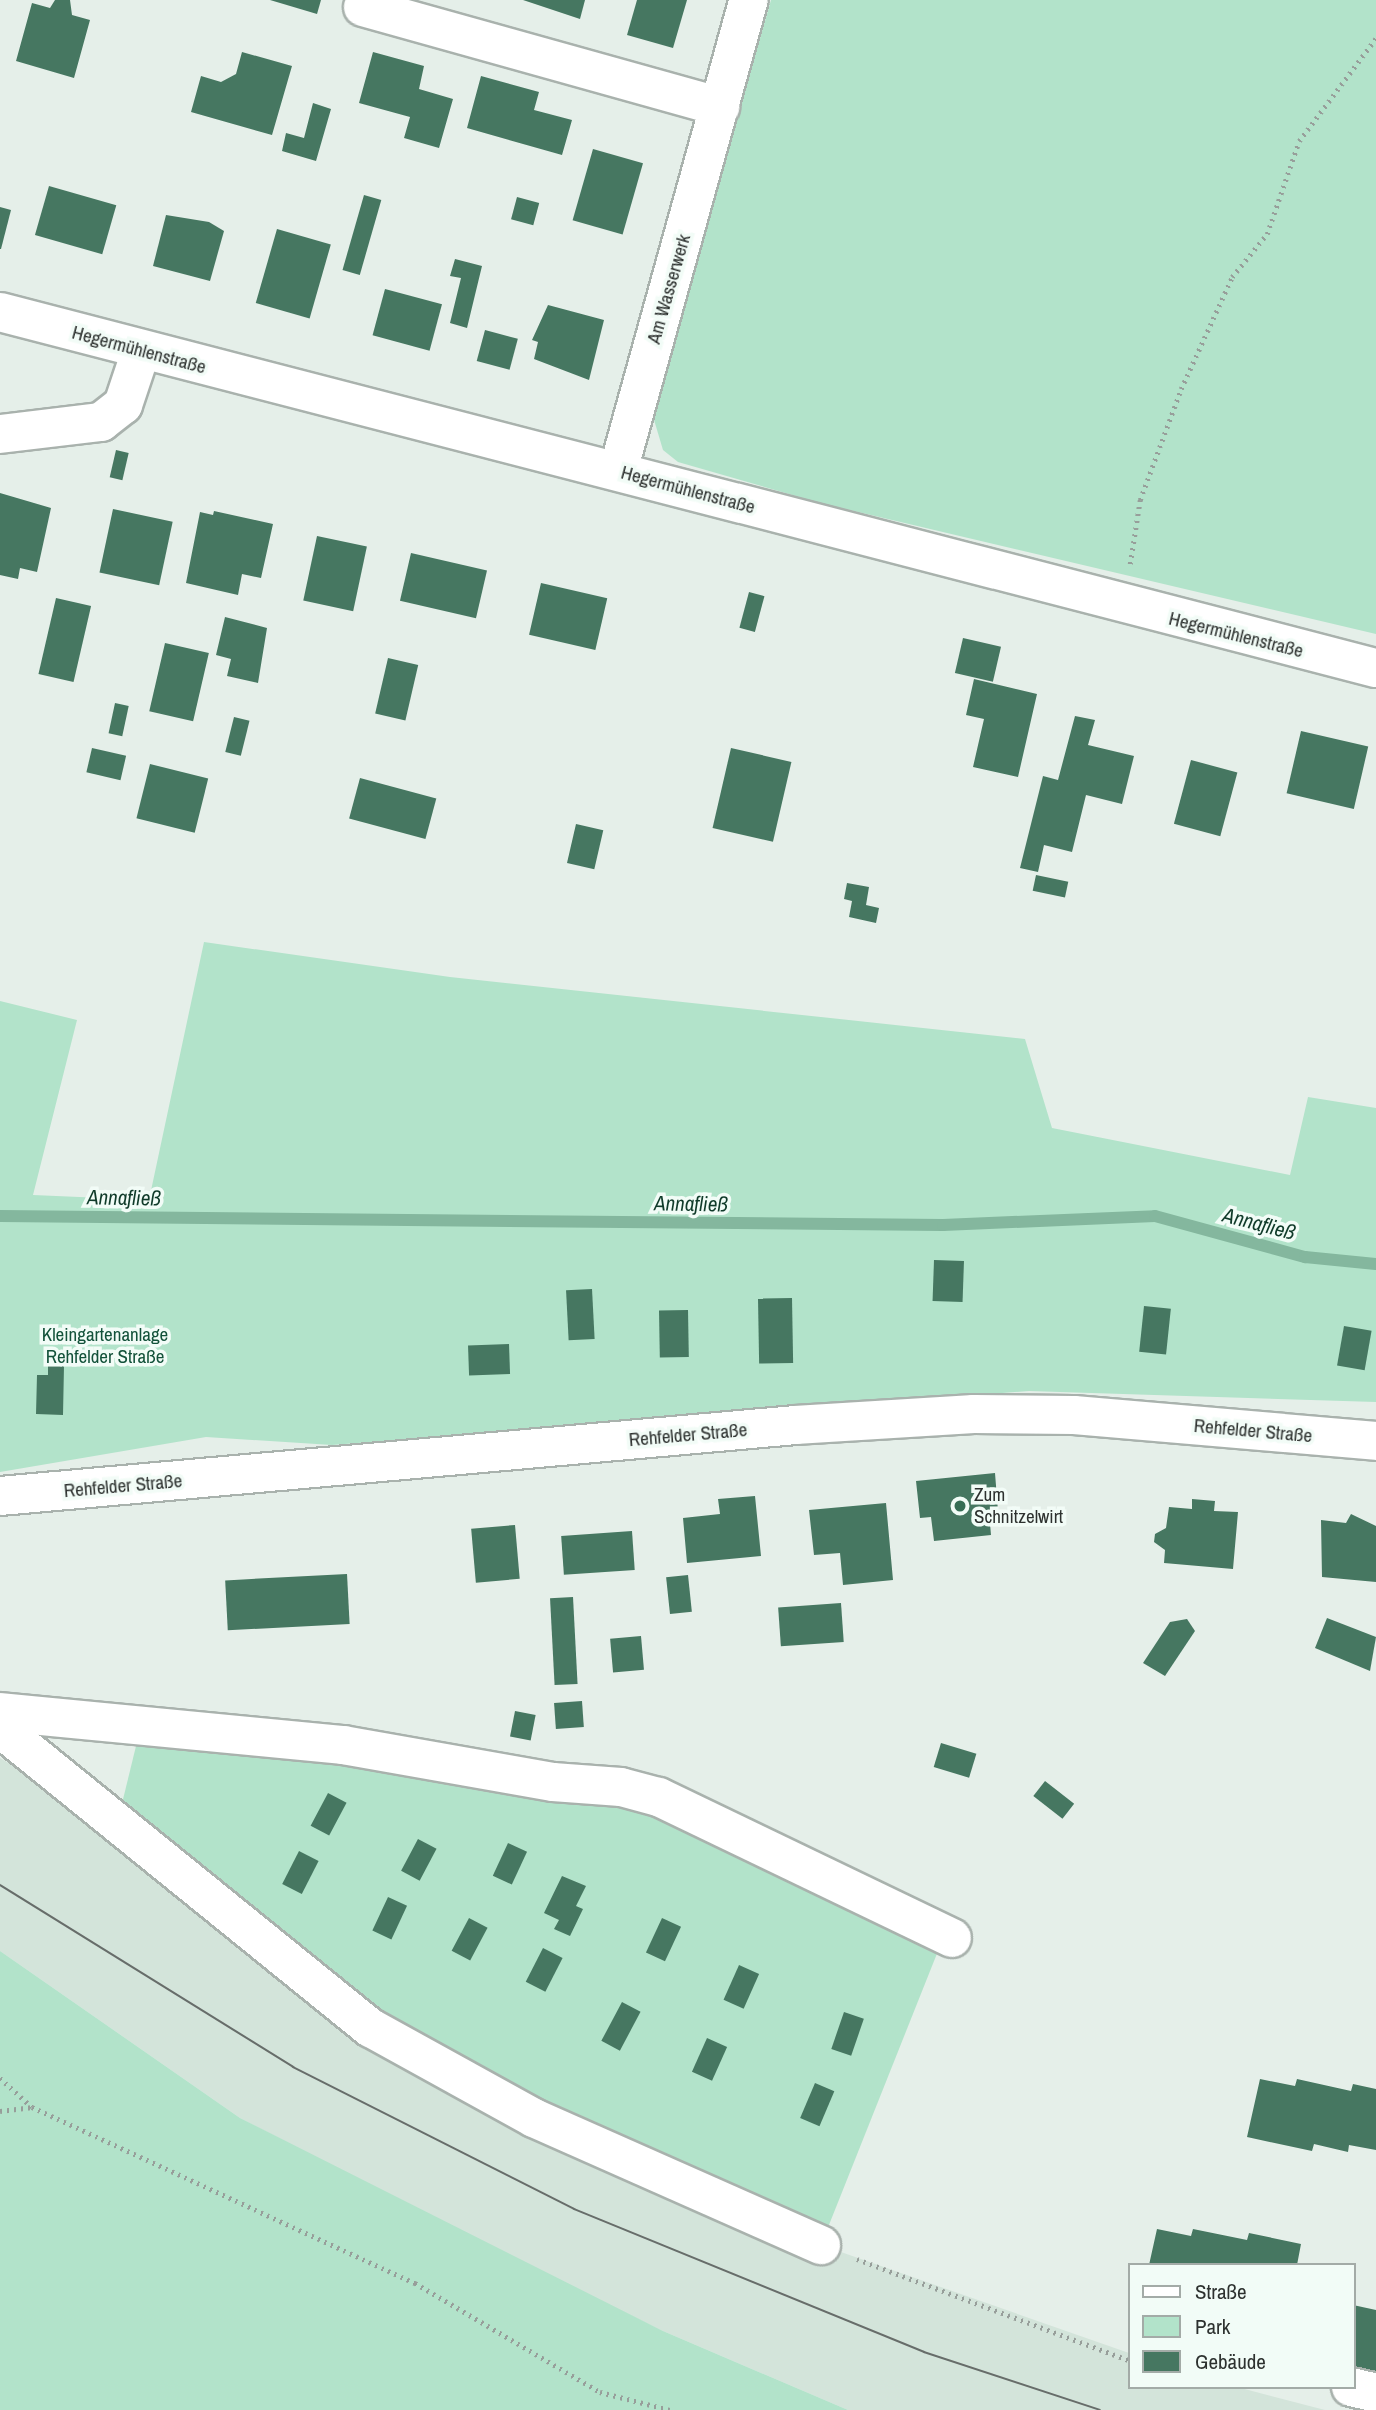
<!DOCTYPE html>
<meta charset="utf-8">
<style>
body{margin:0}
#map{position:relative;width:1376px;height:2410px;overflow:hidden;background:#e5efe9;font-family:"Archivo Narrow",sans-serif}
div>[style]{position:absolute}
.built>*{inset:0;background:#d3e4da}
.green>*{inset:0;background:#b2e3ca}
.stream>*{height:12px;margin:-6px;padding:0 6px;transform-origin:6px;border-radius:6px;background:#84b79e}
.building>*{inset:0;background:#467761;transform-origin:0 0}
.path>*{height:4.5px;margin-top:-2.25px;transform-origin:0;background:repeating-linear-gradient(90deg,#979e9a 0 2px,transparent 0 7px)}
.roads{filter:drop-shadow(2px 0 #a9b2ad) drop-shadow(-2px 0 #a9b2ad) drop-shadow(0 2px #a9b2ad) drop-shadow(0 -2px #a9b2ad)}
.minor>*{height:38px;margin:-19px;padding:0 19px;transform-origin:19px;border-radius:19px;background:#fff}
.tram>*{height:2px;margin:-1px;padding:0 1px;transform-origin:1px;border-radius:1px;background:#676d6a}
.dots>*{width:19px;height:19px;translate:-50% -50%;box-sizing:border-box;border:4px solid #f2fcf7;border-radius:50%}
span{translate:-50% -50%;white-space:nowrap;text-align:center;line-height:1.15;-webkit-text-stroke:7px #f2fcf7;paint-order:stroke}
.street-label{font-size:19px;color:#2d312f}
.park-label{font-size:19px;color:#13523a}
.poi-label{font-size:19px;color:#2d312f}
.left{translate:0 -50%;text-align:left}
.water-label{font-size:21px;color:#103b2a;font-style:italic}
.legend{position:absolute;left:1128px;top:2263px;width:228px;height:126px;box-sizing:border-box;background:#f2fcf7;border:2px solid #a3aba7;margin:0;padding:9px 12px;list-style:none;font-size:21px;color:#2d312f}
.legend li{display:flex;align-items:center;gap:14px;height:35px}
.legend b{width:35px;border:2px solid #a3aba7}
</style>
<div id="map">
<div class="built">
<i style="clip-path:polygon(0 1758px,821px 2245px,1129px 2353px,1129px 2387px,1237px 2387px,1325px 2410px,848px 2410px,663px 2331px,463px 2234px,240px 2118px,0 1951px)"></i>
</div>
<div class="green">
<i style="clip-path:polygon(771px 0,1376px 0,1376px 634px,820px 503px,678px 462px,663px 450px,652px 413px)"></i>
<i style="clip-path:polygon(204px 942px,450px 977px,1025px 1039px,1052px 1128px,1290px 1175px,1308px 1097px,1376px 1108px,1376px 1402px,1029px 1391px,332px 1445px,206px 1437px,0 1472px,0 1001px,77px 1020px,33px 1195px,149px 1200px)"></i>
<i style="clip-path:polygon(137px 1742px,454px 1778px,670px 1815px,940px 1946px,821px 2245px,371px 2028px,117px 1824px)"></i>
<i style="clip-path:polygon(0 1951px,240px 2118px,663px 2331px,848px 2410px,0 2410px)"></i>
</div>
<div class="stream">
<i style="left:0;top:1216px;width:943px;rotate:0.55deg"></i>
<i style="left:943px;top:1225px;width:212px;rotate:-2.4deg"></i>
<i style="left:1155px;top:1216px;width:156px;rotate:15.3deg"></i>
<i style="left:1305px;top:1257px;width:71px;rotate:5.6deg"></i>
</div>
<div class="building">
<i style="clip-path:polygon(55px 0,70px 0,72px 15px,90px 20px,74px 78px,16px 61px,32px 3px,50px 8px)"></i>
<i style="clip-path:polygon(270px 0,321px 0,317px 14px)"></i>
<i style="clip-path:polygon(523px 0,585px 0,580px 19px)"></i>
<i style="clip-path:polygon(637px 0,687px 0,673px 48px,627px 35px)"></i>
<i style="clip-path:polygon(242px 52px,292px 66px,272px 135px,191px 112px,201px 76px,221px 82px,236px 74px)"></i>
<i style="clip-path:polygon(373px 52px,424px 66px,419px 89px,453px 99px,439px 148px,404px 138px,410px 117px,359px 103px)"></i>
<i style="clip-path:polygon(481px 76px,539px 92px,534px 110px,572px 120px,562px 155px,467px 128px)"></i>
<i style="clip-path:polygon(313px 103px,331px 109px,316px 161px,282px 151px,286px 133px,304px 138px)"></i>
<i style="left:593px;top:149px;width:52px;height:74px;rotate:16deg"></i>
<i style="left:49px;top:186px;width:70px;height:51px;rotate:16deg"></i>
<i style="left:364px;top:195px;width:18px;height:78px;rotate:16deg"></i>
<i style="left:517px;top:197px;width:23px;height:23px;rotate:15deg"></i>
<i style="clip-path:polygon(0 207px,11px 210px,1px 249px,0 249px)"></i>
<i style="clip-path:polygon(166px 215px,209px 222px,224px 231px,210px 281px,153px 266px)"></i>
<i style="left:277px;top:229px;width:56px;height:77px;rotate:16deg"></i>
<i style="clip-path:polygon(455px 259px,482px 266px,467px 328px,450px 323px,461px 278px,450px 276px)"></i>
<i style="left:385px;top:289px;width:59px;height:48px;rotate:15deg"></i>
<i style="clip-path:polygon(548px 305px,604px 320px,589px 380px,534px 359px,538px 342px,532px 340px)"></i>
<i style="left:485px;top:330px;width:34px;height:32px;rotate:15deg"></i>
<i style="left:116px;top:450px;width:13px;height:28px;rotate:13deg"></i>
<i style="clip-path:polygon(0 493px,51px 508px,37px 572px,20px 568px,18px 579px,0 575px)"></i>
<i style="left:113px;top:509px;width:61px;height:65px;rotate:12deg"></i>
<i style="clip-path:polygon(214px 511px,273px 524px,261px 578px,242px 574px,238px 595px,186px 583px,200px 512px,213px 515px)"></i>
<i style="left:317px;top:536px;width:51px;height:66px;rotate:12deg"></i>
<i style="left:411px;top:553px;width:78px;height:49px;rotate:13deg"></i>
<i style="left:541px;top:583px;width:68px;height:53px;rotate:13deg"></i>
<i style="left:749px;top:592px;width:16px;height:37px;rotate:15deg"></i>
<i style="left:56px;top:598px;width:36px;height:78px;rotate:13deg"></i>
<i style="clip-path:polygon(225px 617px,267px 628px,258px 683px,227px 676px,231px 659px,216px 655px)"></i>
<i style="left:963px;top:638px;width:39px;height:36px;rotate:13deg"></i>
<i style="left:165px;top:643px;width:45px;height:70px;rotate:13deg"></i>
<i style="left:388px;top:658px;width:31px;height:57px;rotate:13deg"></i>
<i style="clip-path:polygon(974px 679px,1037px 694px,1018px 777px,973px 767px,984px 719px,966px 715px)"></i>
<i style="left:115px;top:703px;width:14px;height:31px;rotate:12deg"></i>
<i style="clip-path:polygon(1075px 716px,1095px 720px,1088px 745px,1134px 756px,1122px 804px,1086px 795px,1072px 852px,1044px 845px,1038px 872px,1020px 868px,1043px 776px,1058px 780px)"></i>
<i style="left:234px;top:717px;width:16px;height:36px;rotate:14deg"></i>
<i style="left:1301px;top:731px;width:69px;height:64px;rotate:13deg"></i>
<i style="left:92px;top:748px;width:35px;height:25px;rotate:13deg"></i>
<i style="left:731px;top:748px;width:62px;height:82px;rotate:13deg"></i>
<i style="left:1191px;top:760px;width:48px;height:66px;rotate:15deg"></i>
<i style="left:150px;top:764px;width:60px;height:56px;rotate:14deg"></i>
<i style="left:360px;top:778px;width:79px;height:42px;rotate:15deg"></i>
<i style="left:576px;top:824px;width:28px;height:40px;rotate:13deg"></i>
<i style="left:1036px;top:875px;width:33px;height:16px;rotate:12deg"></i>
<i style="clip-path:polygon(847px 883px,869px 887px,866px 905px,879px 908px,876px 923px,849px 917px,852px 901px,844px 899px)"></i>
<i style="left:934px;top:1260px;width:30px;height:41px;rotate:2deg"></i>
<i style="left:592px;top:1289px;width:50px;height:26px;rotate:87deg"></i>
<i style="left:792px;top:1298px;width:65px;height:34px;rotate:89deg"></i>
<i style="left:1144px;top:1306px;width:27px;height:46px;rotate:6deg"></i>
<i style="left:688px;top:1310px;width:47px;height:29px;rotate:89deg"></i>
<i style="left:1344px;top:1326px;width:28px;height:40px;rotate:10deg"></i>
<i style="left:509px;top:1344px;width:30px;height:41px;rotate:88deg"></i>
<i style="clip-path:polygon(48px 1366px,64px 1366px,63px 1415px,36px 1414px,37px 1375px,48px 1375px)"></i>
<i style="clip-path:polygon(995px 1473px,998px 1511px,989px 1512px,991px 1535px,934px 1541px,931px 1517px,920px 1518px,916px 1481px)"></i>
<i style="clip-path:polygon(755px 1496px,761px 1556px,687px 1563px,683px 1518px,720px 1514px,718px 1499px)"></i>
<i style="clip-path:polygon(1192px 1499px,1215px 1501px,1214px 1511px,1238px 1512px,1233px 1569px,1164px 1563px,1165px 1550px,1154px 1542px,1155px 1534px,1166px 1528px,1169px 1507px,1192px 1509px)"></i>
<i style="clip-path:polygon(886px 1503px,893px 1580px,843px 1585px,840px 1553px,814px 1555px,809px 1510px)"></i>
<i style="clip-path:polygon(1351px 1514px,1376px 1526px,1376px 1582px,1322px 1577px,1321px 1520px,1346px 1523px)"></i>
<i style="left:515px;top:1525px;width:54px;height:44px;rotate:85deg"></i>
<i style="left:632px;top:1531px;width:39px;height:71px;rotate:86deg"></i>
<i style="left:347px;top:1574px;width:50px;height:122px;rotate:87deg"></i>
<i style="left:688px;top:1575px;width:37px;height:22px;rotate:84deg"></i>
<i style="left:573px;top:1597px;width:87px;height:23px;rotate:87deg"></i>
<i style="left:841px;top:1603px;width:39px;height:63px;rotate:86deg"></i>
<i style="clip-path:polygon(1327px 1618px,1376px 1637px,1370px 1671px,1315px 1648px)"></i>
<i style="clip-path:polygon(1187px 1619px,1195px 1631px,1165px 1676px,1143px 1663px,1170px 1622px)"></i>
<i style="left:641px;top:1636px;width:34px;height:31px;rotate:85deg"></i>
<i style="left:582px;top:1701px;width:26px;height:28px;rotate:86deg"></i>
<i style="left:515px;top:1711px;width:21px;height:26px;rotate:11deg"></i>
<i style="left:941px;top:1743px;width:37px;height:25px;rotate:17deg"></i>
<i style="left:1045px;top:1781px;width:37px;height:19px;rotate:38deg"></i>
<i style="left:328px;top:1793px;width:21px;height:37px;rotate:28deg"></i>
<i style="left:418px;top:1839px;width:21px;height:36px;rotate:28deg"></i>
<i style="left:508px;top:1843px;width:21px;height:36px;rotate:25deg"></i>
<i style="left:299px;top:1851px;width:22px;height:37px;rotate:27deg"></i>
<i style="clip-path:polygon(562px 1876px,586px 1886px,576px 1906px,583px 1909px,570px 1936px,554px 1929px,559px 1920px,544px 1913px)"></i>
<i style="left:388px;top:1897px;width:21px;height:37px;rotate:25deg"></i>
<i style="left:469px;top:1918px;width:21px;height:37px;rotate:28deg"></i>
<i style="left:662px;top:1918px;width:21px;height:38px;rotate:25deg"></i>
<i style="left:543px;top:1948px;width:22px;height:38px;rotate:27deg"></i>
<i style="left:739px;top:1965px;width:22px;height:38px;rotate:24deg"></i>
<i style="left:622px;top:2002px;width:21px;height:44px;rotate:28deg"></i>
<i style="left:844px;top:2012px;width:21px;height:39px;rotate:19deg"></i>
<i style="left:707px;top:2038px;width:22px;height:37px;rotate:24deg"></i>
<i style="clip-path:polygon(1260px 2079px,1295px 2086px,1297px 2079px,1351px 2091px,1353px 2084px,1376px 2089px,1376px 2150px,1349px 2145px,1348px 2152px,1314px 2144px,1312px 2151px,1247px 2137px)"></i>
<i style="left:815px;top:2083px;width:21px;height:38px;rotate:23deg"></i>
<i style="clip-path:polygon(1157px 2229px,1191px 2236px,1193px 2229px,1247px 2240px,1249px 2233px,1301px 2244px,1297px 2265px,1149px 2265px)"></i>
<i style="clip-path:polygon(1353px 2305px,1376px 2310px,1376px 2372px,1353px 2367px)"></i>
</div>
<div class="path">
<i style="left:1130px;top:564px;width:65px;rotate:-81.1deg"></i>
<i style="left:1140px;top:500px;width:118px;rotate:-69.7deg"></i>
<i style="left:1181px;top:389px;width:123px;rotate:-65.5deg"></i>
<i style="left:1232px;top:277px;width:55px;rotate:-50.9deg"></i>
<i style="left:1267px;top:234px;width:98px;rotate:-71deg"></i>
<i style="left:1299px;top:141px;width:129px;rotate:-53.2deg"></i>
<i style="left:0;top:2078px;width:43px;rotate:42.2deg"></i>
<i style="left:32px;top:2107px;width:422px;rotate:24.7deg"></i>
<i style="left:415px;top:2283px;width:215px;rotate:30.5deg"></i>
<i style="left:600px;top:2392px;width:72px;rotate:14.4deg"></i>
<i style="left:0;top:2111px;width:31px;rotate:-7deg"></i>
<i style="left:857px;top:2259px;width:290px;rotate:20.4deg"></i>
</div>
<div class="roads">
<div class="minor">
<i style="left:363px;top:7px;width:371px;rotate:15.6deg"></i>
<i style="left:0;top:312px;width:1421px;rotate:14.51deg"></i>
<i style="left:0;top:434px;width:102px;rotate:-6.8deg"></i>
<i style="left:101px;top:422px;width:28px;rotate:-38deg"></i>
<i style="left:123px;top:405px;width:57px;rotate:-71.6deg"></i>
<i style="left:618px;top:471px;width:489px;rotate:-74.5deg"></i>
<i style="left:0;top:1496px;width:798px;rotate:-5.1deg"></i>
<i style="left:795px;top:1425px;width:179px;rotate:-3.5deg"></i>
<i style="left:974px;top:1414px;width:100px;rotate:0.6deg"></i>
<i style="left:1074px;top:1415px;width:303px;rotate:4.9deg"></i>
<i style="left:0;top:1712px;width:345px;rotate:5.5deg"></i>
<i style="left:343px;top:1745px;width:213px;rotate:10deg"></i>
<i style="left:553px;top:1782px;width:68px;rotate:4.2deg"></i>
<i style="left:621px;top:1787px;width:39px;rotate:15deg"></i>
<i style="left:659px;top:1797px;width:325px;rotate:25.7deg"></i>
<i style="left:0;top:1728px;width:477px;rotate:39deg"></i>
<i style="left:371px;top:2028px;width:186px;rotate:28.9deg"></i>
<i style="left:534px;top:2118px;width:314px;rotate:23.9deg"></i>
<i style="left:1351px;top:2387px;width:26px;rotate:13deg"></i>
</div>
</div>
<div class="tram">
<i style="left:0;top:1885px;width:345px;rotate:31.8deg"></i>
<i style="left:293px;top:2067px;width:315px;rotate:26.8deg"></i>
<i style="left:574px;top:2209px;width:378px;rotate:22.2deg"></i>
<i style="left:924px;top:2352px;width:185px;rotate:18.2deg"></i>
</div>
<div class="dots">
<i style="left:960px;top:1506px;background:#366e55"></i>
</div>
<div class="street-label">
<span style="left:669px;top:289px;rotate:-74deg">Am Wasserwerk</span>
<span style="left:139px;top:350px;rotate:15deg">Hegermühlenstraße</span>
<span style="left:688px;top:490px;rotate:15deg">Hegermühlenstraße</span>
<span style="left:1236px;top:635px;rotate:14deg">Hegermühlenstraße</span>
<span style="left:1253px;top:1431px;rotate:5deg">Rehfelder Straße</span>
<span style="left:688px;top:1435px;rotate:-5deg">Rehfelder Straße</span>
<span style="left:123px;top:1486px;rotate:-5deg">Rehfelder Straße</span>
</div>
<div class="park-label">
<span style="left:105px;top:1346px">Kleingartenanlage<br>Rehfelder Straße</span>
</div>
<div class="poi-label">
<span class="left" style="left:974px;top:1506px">Zum<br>Schnitzelwirt</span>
</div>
<div class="water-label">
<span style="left:124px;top:1198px;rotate:1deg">Annafließ</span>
<span style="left:691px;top:1204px;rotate:1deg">Annafließ</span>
<span style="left:1259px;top:1224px;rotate:15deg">Annafließ</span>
</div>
<ul class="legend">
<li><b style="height:9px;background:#fff"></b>Straße</li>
<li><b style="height:19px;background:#b2e3ca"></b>Park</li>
<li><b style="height:19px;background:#467761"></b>Gebäude</li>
</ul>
</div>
